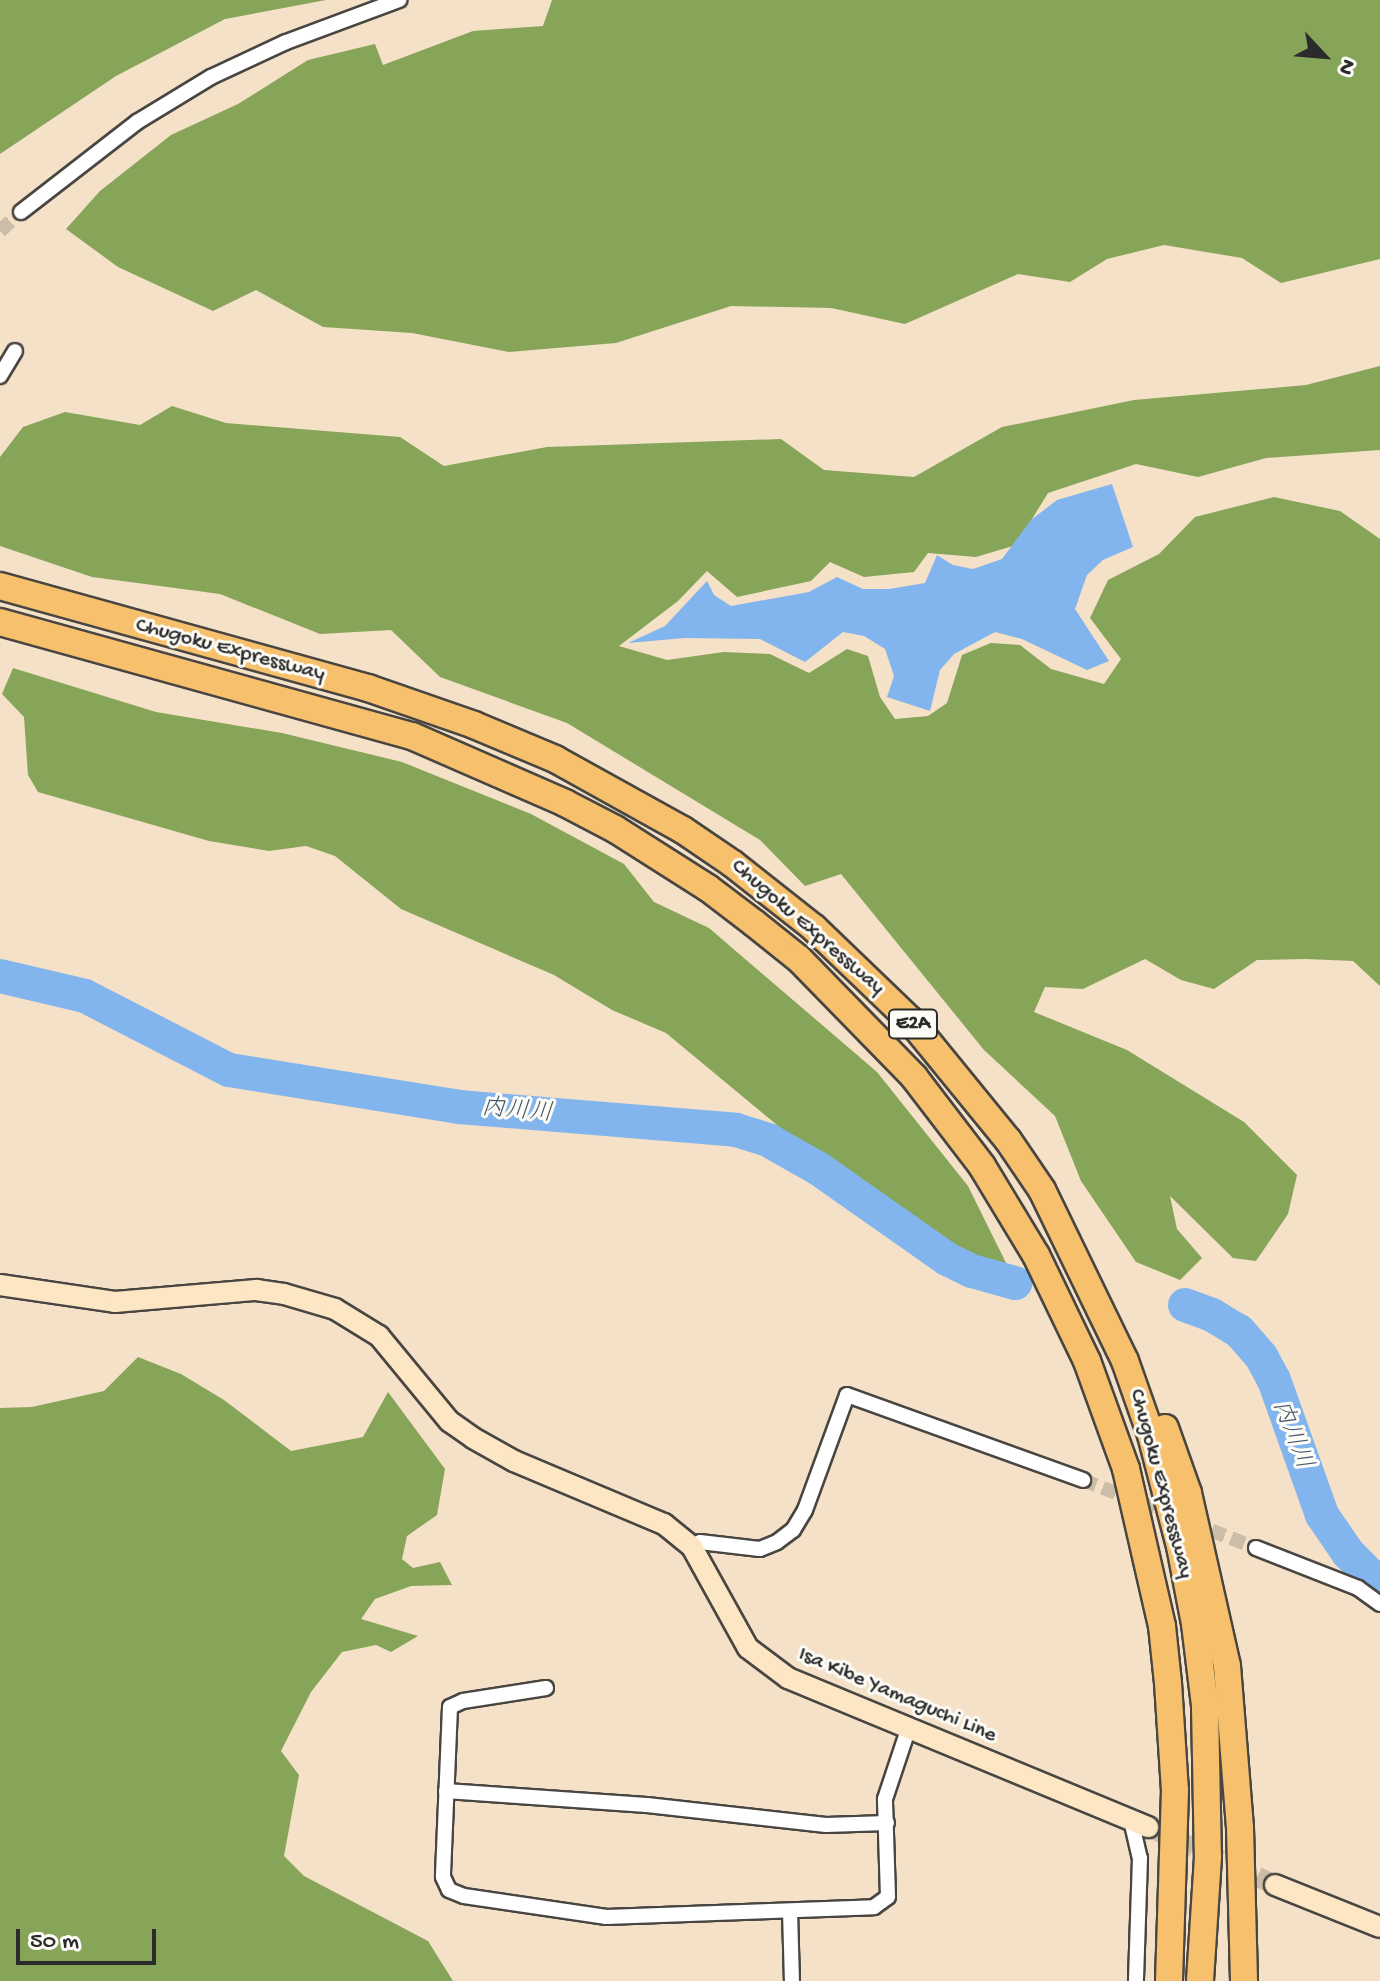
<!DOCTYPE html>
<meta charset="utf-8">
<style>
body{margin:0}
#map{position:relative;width:1380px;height:1981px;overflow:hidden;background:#f4e1c7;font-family:"Gochi Hand","Klee One",sans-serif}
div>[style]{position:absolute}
.forest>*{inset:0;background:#87a559}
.water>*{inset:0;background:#82b4ee}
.river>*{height:34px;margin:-17px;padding:0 17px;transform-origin:17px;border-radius:17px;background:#82b4ee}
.street-tunnel>*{height:14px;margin-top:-7px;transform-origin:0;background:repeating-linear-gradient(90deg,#ccbda8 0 14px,transparent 0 21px)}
.secondary-tunnel>*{height:20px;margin-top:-10px;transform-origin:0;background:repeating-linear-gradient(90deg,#ccbda8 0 20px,transparent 0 30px)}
.roads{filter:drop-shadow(2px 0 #494642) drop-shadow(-2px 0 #494642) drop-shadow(0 2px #494642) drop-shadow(0 -2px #494642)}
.street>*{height:14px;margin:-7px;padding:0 7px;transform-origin:7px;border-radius:7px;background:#fff}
.secondary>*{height:20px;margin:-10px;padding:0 10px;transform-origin:10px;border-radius:10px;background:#fce6c4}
.highway>*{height:26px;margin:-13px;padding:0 13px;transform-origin:13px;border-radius:13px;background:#f7c06c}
span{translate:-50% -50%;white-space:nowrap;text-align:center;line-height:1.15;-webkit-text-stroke:6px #fdfcf7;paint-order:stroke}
.shield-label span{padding:2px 6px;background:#fdfcf7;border:2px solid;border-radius:6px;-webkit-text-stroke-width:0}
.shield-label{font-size:20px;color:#2b2b2b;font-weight:700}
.street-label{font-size:22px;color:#2b2b2b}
.water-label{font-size:24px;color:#495b6f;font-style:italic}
.north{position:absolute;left:1284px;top:16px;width:80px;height:80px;-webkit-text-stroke:6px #fdfcf7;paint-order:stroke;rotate:116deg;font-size:22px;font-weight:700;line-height:32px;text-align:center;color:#2b2b2b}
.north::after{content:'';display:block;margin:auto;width:28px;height:36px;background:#2b2b2b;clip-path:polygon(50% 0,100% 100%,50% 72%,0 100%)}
.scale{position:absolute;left:16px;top:1929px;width:140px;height:36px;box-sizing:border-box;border:4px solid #2b2b2b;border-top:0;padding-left:10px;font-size:24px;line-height:28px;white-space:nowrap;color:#2b2b2b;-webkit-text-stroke:6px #fdfcf7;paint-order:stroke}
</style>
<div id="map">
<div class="forest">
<i style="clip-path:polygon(0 0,326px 0,225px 19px,116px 76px,0 154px)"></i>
<i style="clip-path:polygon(552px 0,1380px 0,1380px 259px,1281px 283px,1242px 258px,1164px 245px,1107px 259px,1070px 282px,1018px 274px,905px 324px,831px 308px,731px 306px,616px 343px,509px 352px,412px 333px,323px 327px,256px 290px,213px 311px,118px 267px,66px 229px,100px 191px,171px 135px,238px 104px,308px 60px,375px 44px,383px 65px,473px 31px,543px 26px)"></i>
<i style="clip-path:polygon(1380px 366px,1380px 450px,1266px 458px,1198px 477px,1136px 464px,1048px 493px,1016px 545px,976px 557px,928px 553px,914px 572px,864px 577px,830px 562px,811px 581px,737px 597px,707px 571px,678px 601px,619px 646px,667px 660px,724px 652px,770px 654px,809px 673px,847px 649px,868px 656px,880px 697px,895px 719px,928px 716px,947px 703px,962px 655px,991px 643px,1020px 645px,1051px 669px,1104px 684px,1121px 659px,1090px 618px,1108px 580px,1159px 554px,1195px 517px,1274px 497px,1340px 511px,1380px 539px,1380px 986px,1353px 961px,1306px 959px,1257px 960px,1214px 989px,1181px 980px,1145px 959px,1083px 989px,1045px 987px,1034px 1012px,1127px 1050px,1244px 1122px,1297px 1175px,1288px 1214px,1256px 1261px,1233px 1258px,1170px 1196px,1177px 1229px,1202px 1258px,1180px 1280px,1136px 1262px,1081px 1181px,1055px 1116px,984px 1050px,841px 874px,805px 886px,760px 840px,567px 723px,440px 677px,391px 630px,320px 634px,220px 594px,92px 577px,0 546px,0 457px,23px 427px,65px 412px,140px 425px,172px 406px,226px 423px,400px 437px,444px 466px,547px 447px,781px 439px,824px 470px,914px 477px,1002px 427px,1134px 400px,1306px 385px)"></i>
<i style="clip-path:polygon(13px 668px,156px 712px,282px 733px,402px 762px,531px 814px,624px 864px,654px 902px,709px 928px,877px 1072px,968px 1186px,1007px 1265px,980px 1266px,932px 1234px,789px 1135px,666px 1033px,612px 1010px,554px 975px,401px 909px,335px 856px,306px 846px,269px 851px,209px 841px,38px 792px,28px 775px,24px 717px,2px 694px)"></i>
<i style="clip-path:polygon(138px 1357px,181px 1374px,224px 1400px,291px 1451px,363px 1437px,388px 1392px,445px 1469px,437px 1515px,407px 1536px,402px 1559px,413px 1568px,440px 1562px,452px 1585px,411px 1586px,375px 1599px,361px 1619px,418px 1636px,391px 1652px,376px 1645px,342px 1652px,311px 1692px,281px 1751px,299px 1775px,284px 1856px,304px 1876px,428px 1941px,453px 1981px,0 1981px,0 1408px,32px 1407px,104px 1391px)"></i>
</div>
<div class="water">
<i style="clip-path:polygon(1112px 484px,1133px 547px,1103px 560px,1087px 575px,1075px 609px,1109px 661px,1087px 670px,1022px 639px,995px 632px,954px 654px,940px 670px,930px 711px,887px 697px,894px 676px,885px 649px,864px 636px,843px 632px,805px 662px,760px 639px,685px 638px,628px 643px,665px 626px,707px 581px,714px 595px,731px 606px,809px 592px,837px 577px,863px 589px,889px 589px,925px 583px,937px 555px,953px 565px,973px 569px,1002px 559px,1031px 520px,1057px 500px)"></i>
</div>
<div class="river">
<i style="left:0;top:976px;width:87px;rotate:13.2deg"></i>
<i style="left:85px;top:996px;width:162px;rotate:27.2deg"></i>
<i style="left:229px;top:1070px;width:233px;rotate:9.1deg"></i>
<i style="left:459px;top:1107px;width:278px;rotate:4.7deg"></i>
<i style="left:736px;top:1130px;width:34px;rotate:17deg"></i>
<i style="left:768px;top:1140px;width:59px;rotate:29.6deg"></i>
<i style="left:819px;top:1169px;width:156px;rotate:35.1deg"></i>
<i style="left:947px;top:1259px;width:28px;rotate:26deg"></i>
<i style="left:972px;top:1271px;width:45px;rotate:15.6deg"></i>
<i style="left:1185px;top:1305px;width:29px;rotate:20deg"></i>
<i style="left:1212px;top:1315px;width:31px;rotate:31deg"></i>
<i style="left:1239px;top:1331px;width:33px;rotate:49deg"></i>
<i style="left:1261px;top:1356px;width:27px;rotate:62deg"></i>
<i style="left:1274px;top:1380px;width:143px;rotate:70.4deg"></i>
<i style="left:1322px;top:1515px;width:46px;rotate:55.6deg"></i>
<i style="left:1348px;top:1553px;width:45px;rotate:45deg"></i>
</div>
<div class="street-tunnel">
<i style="left:0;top:231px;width:28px;rotate:-42deg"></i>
<i style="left:1083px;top:1480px;width:96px;rotate:21.5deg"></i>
<i style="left:1192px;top:1523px;width:69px;rotate:21.3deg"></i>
</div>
<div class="secondary-tunnel">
<i style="left:1148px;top:1827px;width:140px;rotate:24.5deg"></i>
</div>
<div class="roads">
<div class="street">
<i style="left:21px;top:212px;width:147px;rotate:-37.8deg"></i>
<i style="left:137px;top:122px;width:87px;rotate:-31.3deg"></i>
<i style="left:211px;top:77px;width:83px;rotate:-25deg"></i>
<i style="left:286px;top:42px;width:121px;rotate:-20.4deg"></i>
<i style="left:0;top:376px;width:29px;rotate:-59deg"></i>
<i style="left:692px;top:1547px;width:9px;rotate:-32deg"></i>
<i style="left:700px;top:1542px;width:60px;rotate:6.7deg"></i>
<i style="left:760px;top:1549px;width:18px;rotate:-22deg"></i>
<i style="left:777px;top:1542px;width:20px;rotate:-37deg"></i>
<i style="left:793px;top:1530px;width:23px;rotate:-59deg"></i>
<i style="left:805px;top:1510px;width:122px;rotate:-69.9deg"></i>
<i style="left:847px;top:1395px;width:251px;rotate:19.8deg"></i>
<i style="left:1256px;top:1548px;width:110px;rotate:21.4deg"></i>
<i style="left:1358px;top:1588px;width:27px;rotate:36deg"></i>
<i style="left:546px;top:1688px;width:84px;rotate:171.1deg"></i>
<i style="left:463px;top:1701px;width:14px;rotate:155deg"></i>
<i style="left:450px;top:1707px;width:170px;rotate:92.4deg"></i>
<i style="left:443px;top:1877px;width:14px;rotate:65deg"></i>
<i style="left:449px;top:1890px;width:16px;rotate:22deg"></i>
<i style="left:464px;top:1896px;width:144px;rotate:8.4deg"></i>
<i style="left:606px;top:1917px;width:268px;rotate:-2.1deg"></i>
<i style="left:874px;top:1907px;width:17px;rotate:-36deg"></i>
<i style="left:888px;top:1897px;width:98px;rotate:-91.8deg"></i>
<i style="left:885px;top:1799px;width:73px;rotate:-71.6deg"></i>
<i style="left:446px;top:1791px;width:201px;rotate:4deg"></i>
<i style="left:647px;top:1805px;width:180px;rotate:6.4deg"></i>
<i style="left:826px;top:1825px;width:61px;rotate:-1.9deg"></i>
<i style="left:1131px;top:1820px;width:39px;rotate:77deg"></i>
<i style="left:1140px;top:1858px;width:123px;rotate:91.9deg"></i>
<i style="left:790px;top:1911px;width:70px;rotate:88.4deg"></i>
</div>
<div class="secondary">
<i style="left:0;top:1285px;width:116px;rotate:8.4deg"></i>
<i style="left:115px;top:1302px;width:142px;rotate:-4.9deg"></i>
<i style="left:256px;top:1290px;width:28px;rotate:8deg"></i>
<i style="left:284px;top:1294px;width:53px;rotate:16.4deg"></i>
<i style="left:335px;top:1309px;width:52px;rotate:31.5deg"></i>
<i style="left:379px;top:1336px;width:110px;rotate:50.5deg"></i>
<i style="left:449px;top:1421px;width:29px;rotate:35deg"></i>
<i style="left:473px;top:1438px;width:47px;rotate:29.3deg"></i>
<i style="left:514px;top:1461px;width:163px;rotate:22.8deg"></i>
<i style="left:664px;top:1524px;width:36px;rotate:39deg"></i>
<i style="left:692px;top:1547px;width:115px;rotate:61deg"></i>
<i style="left:748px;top:1648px;width:50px;rotate:36.9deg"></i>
<i style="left:788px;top:1678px;width:390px;rotate:22.5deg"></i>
<i style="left:1275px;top:1885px;width:113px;rotate:21.8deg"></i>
</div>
<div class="highway">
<i style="left:0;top:586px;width:382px;rotate:15.5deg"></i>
<i style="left:368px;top:688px;width:112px;rotate:19.2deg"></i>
<i style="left:474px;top:725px;width:88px;rotate:22.8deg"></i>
<i style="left:555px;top:759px;width:146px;rotate:29deg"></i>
<i style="left:683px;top:830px;width:60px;rotate:34.2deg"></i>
<i style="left:733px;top:864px;width:103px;rotate:38.3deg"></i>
<i style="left:814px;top:928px;width:133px;rotate:43.8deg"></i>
<i style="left:910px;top:1020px;width:155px;rotate:50.8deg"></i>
<i style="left:1008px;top:1140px;width:60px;rotate:55.8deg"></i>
<i style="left:1042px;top:1190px;width:190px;rotate:64.1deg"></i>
<i style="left:1125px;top:1361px;width:78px;rotate:70.6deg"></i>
<i style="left:1151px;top:1435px;width:115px;rotate:75.4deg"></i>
<i style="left:1180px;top:1546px;width:79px;rotate:79.1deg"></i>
<i style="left:1195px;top:1624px;width:83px;rotate:83deg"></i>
<i style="left:1205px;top:1706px;width:151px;rotate:88.9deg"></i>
<i style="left:1208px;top:1857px;width:124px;rotate:93.7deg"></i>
<i style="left:0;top:622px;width:427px;rotate:15.5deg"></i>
<i style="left:412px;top:736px;width:167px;rotate:23.6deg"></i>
<i style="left:565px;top:803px;width:56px;rotate:27.5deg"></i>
<i style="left:615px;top:829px;width:110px;rotate:32.4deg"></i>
<i style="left:708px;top:888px;width:58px;rotate:37.3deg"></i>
<i style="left:754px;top:923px;width:58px;rotate:38.7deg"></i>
<i style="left:799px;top:959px;width:165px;rotate:45.7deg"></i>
<i style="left:914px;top:1077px;width:112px;rotate:52.6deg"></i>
<i style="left:982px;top:1166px;width:104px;rotate:58.8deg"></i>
<i style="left:1036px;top:1255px;width:118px;rotate:64.3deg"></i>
<i style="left:1087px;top:1361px;width:115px;rotate:70.1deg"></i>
<i style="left:1126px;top:1469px;width:161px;rotate:77.1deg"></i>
<i style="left:1162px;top:1626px;width:57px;rotate:84deg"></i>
<i style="left:1168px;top:1683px;width:107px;rotate:86.3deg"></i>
<i style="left:1175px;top:1790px;width:191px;rotate:91.8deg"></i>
<i style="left:1165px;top:1428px;width:69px;rotate:70.5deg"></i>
<i style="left:1188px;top:1493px;width:177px;rotate:77.3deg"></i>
<i style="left:1227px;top:1666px;width:163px;rotate:85.4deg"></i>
<i style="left:1240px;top:1828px;width:153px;rotate:88.5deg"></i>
</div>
</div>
<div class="shield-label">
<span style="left:913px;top:1024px">E2A</span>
</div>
<div class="street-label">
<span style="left:230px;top:651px;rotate:15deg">Chugoku Expressway</span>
<span style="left:807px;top:928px;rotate:41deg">Chugoku Expressway</span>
<span style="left:1160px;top:1484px;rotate:75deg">Chugoku Expressway</span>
<span style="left:897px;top:1696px;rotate:23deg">Isa Kibe Yamaguchi Line</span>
</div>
<div class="water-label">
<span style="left:517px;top:1112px;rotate:5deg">内川川</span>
<span style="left:1291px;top:1435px;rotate:69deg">内川川</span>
</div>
<div class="north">N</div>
<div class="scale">50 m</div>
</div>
